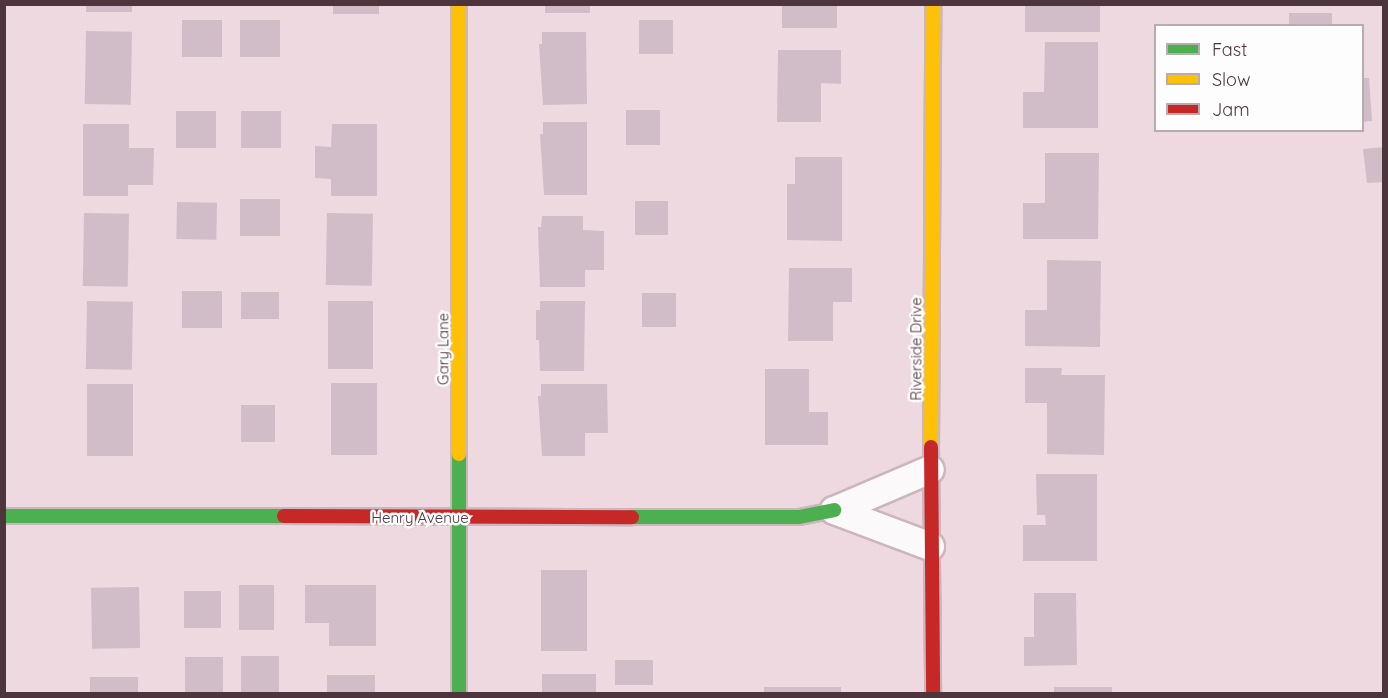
<!DOCTYPE html>
<style>
body{margin:0}
#map{position:relative;width:1388px;height:698px;overflow:hidden;background:#eed9e0;font-family:Quicksand,sans-serif}
div>[style]{position:absolute}
.building>*{inset:0;background:#d0bdc8;transform-origin:0 0}
.roads{filter:drop-shadow(2px 0 #cbb6be) drop-shadow(-2px 0 #cbb6be) drop-shadow(0 2px #cbb6be) drop-shadow(0 -2px #cbb6be)}
.street>*{height:27px;margin:-13.5px;padding:0 13.5px;transform-origin:13.5px;border-radius:13.5px;background:#fcf9fa}
.fast>*{height:14px;margin:-7px;padding:0 7px;transform-origin:7px;border-radius:7px;background:#4caf50}
.slow>*{height:14px;margin:-7px;padding:0 7px;transform-origin:7px;border-radius:7px;background:#ffc107}
.jam>*{height:14px;margin:-7px;padding:0 7px;transform-origin:7px;border-radius:7px;background:#c62828}
span{translate:-50% -50%;white-space:nowrap;text-align:center;line-height:1.15;-webkit-text-stroke:5px #fdfdfd;paint-order:stroke}
.street-label{font-size:15px;color:#4d343d}
.frame{position:absolute;inset:0;border:6px solid #4d343d;pointer-events:none}
.legend{position:absolute;left:1154px;top:24px;width:210px;height:108px;box-sizing:border-box;background:#fdfdfd;border:2px solid #b7adb0;margin:0;padding:8px 10px;list-style:none;font-size:18px;color:#4d343d}
.legend li{display:flex;align-items:center;gap:12px;height:30px}
.legend b{width:30px;border:2px solid #b7adb0}
</style>
<div id="map">
<div class="building">
<i style="left:86px;top:4px;width:46px;height:8px"></i>
<i style="left:333px;top:4px;width:46px;height:10px"></i>
<i style="left:545px;top:4px;width:45px;height:9px"></i>
<i style="left:782px;top:4px;width:55px;height:24px"></i>
<i style="left:1025px;top:4px;width:75px;height:28px"></i>
<i style="left:1289px;top:13px;width:43px;height:13px"></i>
<i style="left:182px;top:20px;width:40px;height:37px"></i>
<i style="left:240px;top:20px;width:40px;height:37px"></i>
<i style="left:639px;top:20px;width:34px;height:34px"></i>
<i style="left:86px;top:31px;width:46px;height:73px;rotate:1deg"></i>
<i style="clip-path:polygon(542px 32px,586px 32px,587px 104px,543px 105px,539px 44px,542px 44px)"></i>
<i style="clip-path:polygon(1045px 42px,1098px 42px,1098px 128px,1023px 128px,1023px 92px,1044px 92px)"></i>
<i style="clip-path:polygon(778px 50px,841px 50px,841px 84px,821px 83px,821px 122px,777px 122px)"></i>
<i style="clip-path:polygon(1362px 78px,1369px 78px,1372px 121px,1362px 122px)"></i>
<i style="left:626px;top:110px;width:34px;height:35px"></i>
<i style="left:176px;top:111px;width:40px;height:37px"></i>
<i style="left:241px;top:111px;width:40px;height:37px"></i>
<i style="clip-path:polygon(543px 122px,587px 122px,587px 195px,544px 195px,540px 134px,543px 134px)"></i>
<i style="clip-path:polygon(83px 124px,129px 124px,129px 148px,154px 148px,153px 185px,128px 185px,128px 196px,83px 196px)"></i>
<i style="clip-path:polygon(332px 124px,377px 124px,377px 196px,331px 196px,331px 179px,315px 178px,315px 146px,331px 147px)"></i>
<i style="clip-path:polygon(1384px 147px,1384px 182px,1367px 183px,1363px 149px)"></i>
<i style="clip-path:polygon(1045px 153px,1099px 153px,1098px 239px,1023px 239px,1023px 203px,1045px 203px)"></i>
<i style="clip-path:polygon(795px 157px,842px 157px,842px 241px,787px 240px,787px 184px,795px 184px)"></i>
<i style="left:280px;top:199px;width:37px;height:40px;rotate:90deg"></i>
<i style="left:635px;top:201px;width:33px;height:34px"></i>
<i style="left:177px;top:202px;width:40px;height:37px;rotate:1deg"></i>
<i style="left:84px;top:213px;width:45px;height:73px;rotate:1deg"></i>
<i style="left:327px;top:213px;width:46px;height:72px;rotate:1deg"></i>
<i style="clip-path:polygon(542px 216px,583px 216px,583px 230px,604px 231px,604px 270px,585px 270px,585px 287px,540px 287px,538px 227px,541px 227px)"></i>
<i style="clip-path:polygon(1047px 260px,1101px 261px,1100px 347px,1025px 346px,1025px 310px,1047px 310px)"></i>
<i style="clip-path:polygon(789px 268px,852px 268px,852px 302px,833px 302px,833px 341px,788px 341px)"></i>
<i style="left:182px;top:291px;width:40px;height:37px"></i>
<i style="left:241px;top:292px;width:38px;height:27px"></i>
<i style="left:642px;top:293px;width:34px;height:34px"></i>
<i style="left:87px;top:301px;width:46px;height:68px;rotate:1deg"></i>
<i style="left:328px;top:301px;width:45px;height:68px"></i>
<i style="clip-path:polygon(540px 301px,585px 301px,584px 371px,540px 371px,539px 340px,536px 340px,536px 310px,540px 310px)"></i>
<i style="clip-path:polygon(1025px 368px,1062px 368px,1061px 375px,1105px 375px,1104px 455px,1047px 454px,1047px 403px,1025px 403px)"></i>
<i style="clip-path:polygon(765px 369px,809px 369px,809px 412px,828px 412px,828px 445px,765px 445px)"></i>
<i style="left:331px;top:383px;width:46px;height:72px"></i>
<i style="left:87px;top:384px;width:46px;height:72px"></i>
<i style="clip-path:polygon(541px 384px,607px 384px,608px 433px,585px 433px,585px 456px,542px 456px,538px 396px,541px 396px)"></i>
<i style="left:241px;top:405px;width:34px;height:37px"></i>
<i style="clip-path:polygon(1036px 474px,1097px 474px,1097px 561px,1023px 561px,1023px 525px,1046px 525px,1045px 515px,1037px 515px)"></i>
<i style="left:541px;top:570px;width:46px;height:81px"></i>
<i style="left:239px;top:585px;width:35px;height:45px"></i>
<i style="clip-path:polygon(305px 585px,376px 585px,376px 646px,329px 646px,329px 623px,305px 623px)"></i>
<i style="left:139px;top:587px;width:61px;height:48px;rotate:89deg"></i>
<i style="left:184px;top:591px;width:37px;height:37px"></i>
<i style="clip-path:polygon(1034px 593px,1076px 593px,1077px 665px,1024px 666px,1024px 637px,1034px 637px)"></i>
<i style="left:241px;top:656px;width:38px;height:37px"></i>
<i style="left:185px;top:657px;width:38px;height:37px"></i>
<i style="left:615px;top:660px;width:38px;height:25px"></i>
<i style="left:542px;top:674px;width:54px;height:20px"></i>
<i style="left:327px;top:675px;width:48px;height:19px"></i>
<i style="left:90px;top:677px;width:48px;height:17px"></i>
<i style="left:764px;top:687px;width:77px;height:7px"></i>
<i style="left:1054px;top:687px;width:58px;height:7px"></i>
</div>
<div class="roads">
<div class="street">
<i style="left:930px;top:546px;width:103px;rotate:-159.4deg"></i>
<i style="left:834px;top:510px;width:104px;rotate:-23.1deg"></i>
</div>
<div class="fast">
<i style="left:459px;top:454px;width:240px;rotate:90deg"></i>
<i style="left:4px;top:516px;width:280px"></i>
<i style="left:632px;top:517px;width:167px"></i>
<i style="left:799px;top:517px;width:36px;rotate:-11deg"></i>
</div>
<div class="slow">
<i style="left:459px;top:4px;width:450px;rotate:90deg"></i>
<i style="left:931px;top:447px;width:443px;rotate:-89.7deg"></i>
</div>
<div class="jam">
<i style="left:931px;top:447px;width:247px;rotate:89.5deg"></i>
<i style="left:284px;top:516px;width:348px;rotate:0.2deg"></i>
</div>
</div>
<div class="street-label">
<span style="left:443px;top:349px;rotate:-90deg">Gary Lane</span>
<span style="left:916px;top:349px;rotate:-90deg">Riverside Drive</span>
<span style="left:420px;top:518px">Henry Avenue</span>
</div>
<div class="frame"></div>
<ul class="legend">
<li><b style="height:8px;background:#4caf50"></b>Fast</li>
<li><b style="height:8px;background:#ffc107"></b>Slow</li>
<li><b style="height:8px;background:#c62828"></b>Jam</li>
</ul>
</div>
